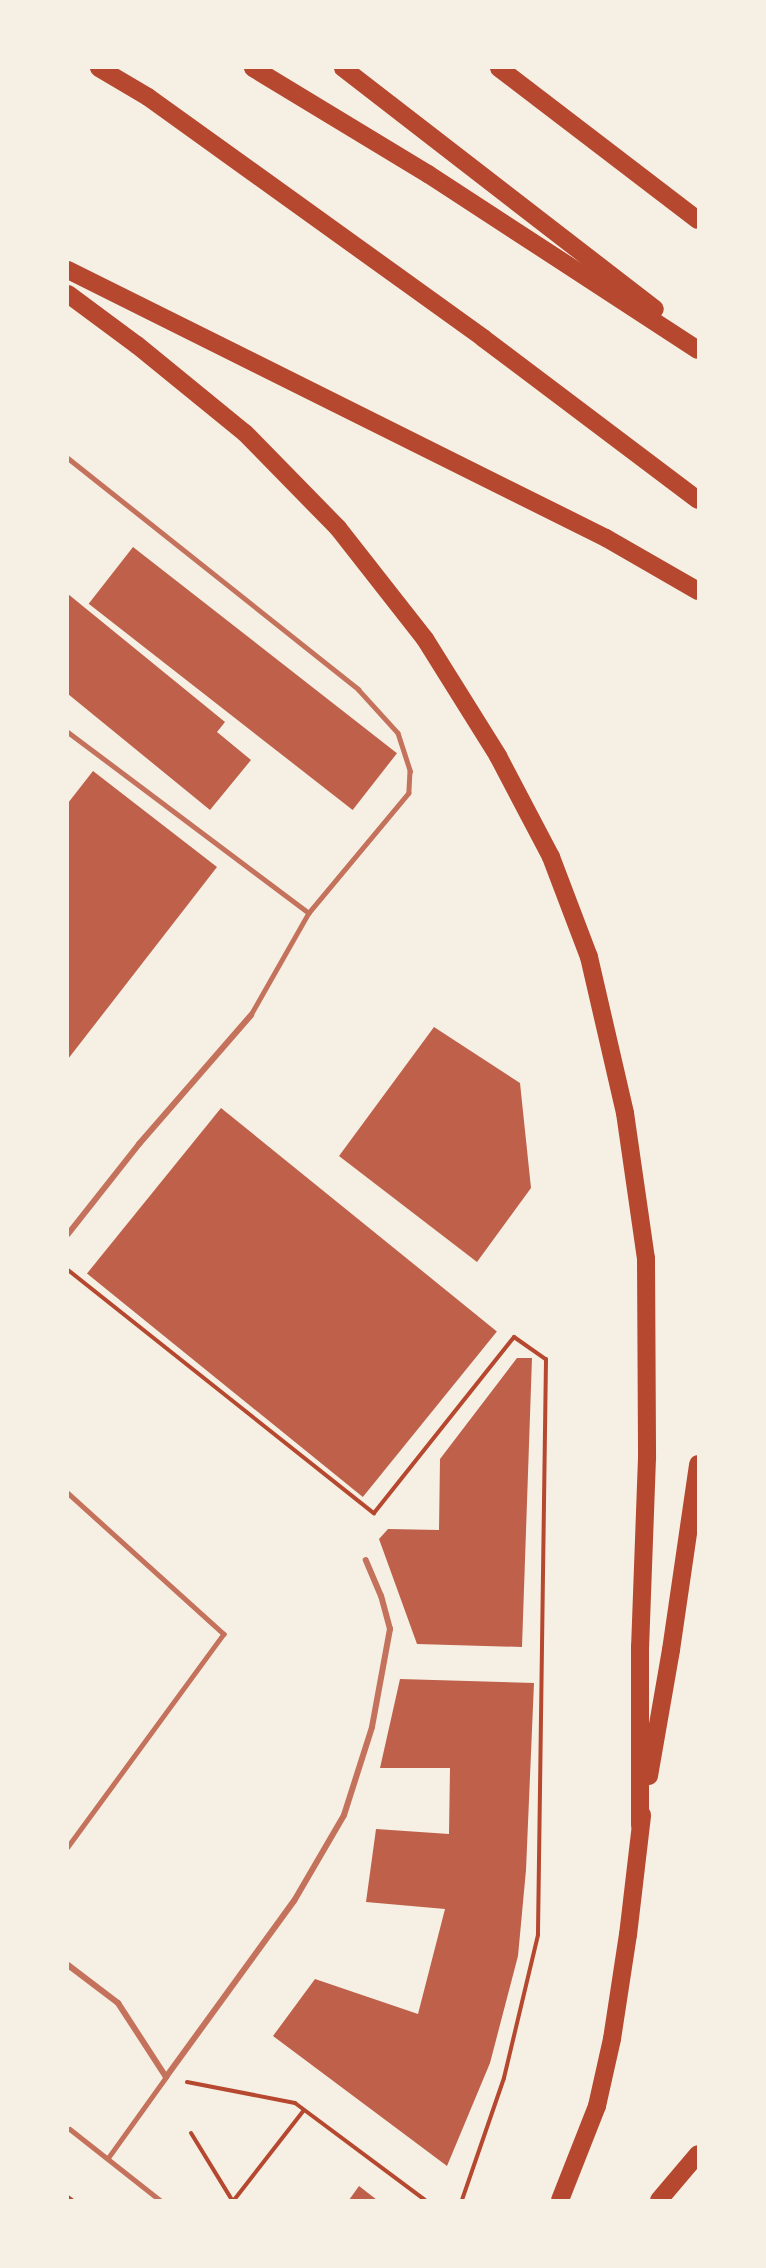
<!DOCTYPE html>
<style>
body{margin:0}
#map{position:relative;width:766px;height:2268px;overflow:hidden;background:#f6efe4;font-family:"Noto Sans",sans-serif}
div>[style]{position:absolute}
.building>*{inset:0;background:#bf614a;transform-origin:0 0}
.path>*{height:4px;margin:-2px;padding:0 2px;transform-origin:2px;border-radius:2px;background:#b5482f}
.service>*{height:4.5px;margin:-2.25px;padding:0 2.25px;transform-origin:2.25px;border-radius:2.25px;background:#c5725c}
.minor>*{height:6px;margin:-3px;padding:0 3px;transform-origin:3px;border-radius:3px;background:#c5725c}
.motorway>*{height:18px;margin:-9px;padding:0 9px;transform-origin:9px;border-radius:9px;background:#b5482f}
span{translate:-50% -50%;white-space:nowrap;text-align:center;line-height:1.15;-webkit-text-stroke:4.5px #f6efe4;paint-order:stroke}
.frame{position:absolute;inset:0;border:69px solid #f6efe4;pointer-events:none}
</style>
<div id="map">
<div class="building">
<i style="left:133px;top:547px;width:335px;height:72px;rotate:38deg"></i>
<i style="clip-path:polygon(68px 594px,225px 722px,217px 732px,251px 760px,210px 810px,68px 694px)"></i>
<i style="clip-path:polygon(93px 771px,217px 867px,68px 1059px,68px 803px)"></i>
<i style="clip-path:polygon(434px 1027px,520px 1083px,531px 1188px,477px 1262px,339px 1156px)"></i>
<i style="left:221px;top:1108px;width:355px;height:213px;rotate:39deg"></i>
<i style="clip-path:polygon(517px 1358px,532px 1358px,522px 1647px,417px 1644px,379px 1539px,388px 1529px,439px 1530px,440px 1459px)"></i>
<i style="clip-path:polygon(400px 1679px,534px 1683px,526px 1870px,518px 1956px,490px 2063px,447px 2166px,273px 2036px,315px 1979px,418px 2014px,445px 1909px,366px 1902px,376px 1829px,449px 1834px,450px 1768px,380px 1768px)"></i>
<i style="clip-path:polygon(359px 2186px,377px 2200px,349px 2200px)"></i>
</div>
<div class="path">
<i style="left:68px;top:1270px;width:391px;rotate:38.5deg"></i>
<i style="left:374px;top:1513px;width:225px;rotate:-51.5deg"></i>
<i style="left:514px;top:1337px;width:39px;rotate:35deg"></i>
<i style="left:546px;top:1359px;width:576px;rotate:90.8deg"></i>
<i style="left:538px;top:1935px;width:147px;rotate:103.4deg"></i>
<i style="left:504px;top:2078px;width:129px;rotate:109deg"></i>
<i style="left:187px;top:2082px;width:110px;rotate:11deg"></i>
<i style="left:295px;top:2103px;width:162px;rotate:36.7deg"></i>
<i style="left:191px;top:2133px;width:79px;rotate:58.5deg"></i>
<i style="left:68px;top:2197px;width:5px;rotate:37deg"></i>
<i style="left:234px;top:2200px;width:114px;rotate:-52.1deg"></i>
</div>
<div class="service">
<i style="left:68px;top:458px;width:371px;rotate:38.5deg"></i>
<i style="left:358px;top:689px;width:59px;rotate:47.7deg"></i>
<i style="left:398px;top:733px;width:40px;rotate:72deg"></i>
<i style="left:410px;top:771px;width:22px;rotate:93deg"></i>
<i style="left:409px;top:793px;width:156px;rotate:129.8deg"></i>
<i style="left:309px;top:913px;width:117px;rotate:119.6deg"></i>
<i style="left:68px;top:732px;width:301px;rotate:36.9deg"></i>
<i style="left:68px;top:1493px;width:210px;rotate:42.1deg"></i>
<i style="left:224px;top:1634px;width:264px;rotate:126.2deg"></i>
<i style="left:70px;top:2129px;width:115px;rotate:38.3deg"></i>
<i style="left:108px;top:2158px;width:100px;rotate:-54.4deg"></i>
</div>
<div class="minor">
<i style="left:68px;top:1234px;width:115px;rotate:-51.7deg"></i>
<i style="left:139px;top:1144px;width:171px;rotate:-49deg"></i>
<i style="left:68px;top:1965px;width:63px;rotate:37.2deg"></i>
<i style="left:118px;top:2003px;width:88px;rotate:57deg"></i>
<i style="left:166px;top:2077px;width:218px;rotate:-54deg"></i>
<i style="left:294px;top:1901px;width:99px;rotate:-59.8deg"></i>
<i style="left:344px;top:1815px;width:92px;rotate:-72.3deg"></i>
<i style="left:372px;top:1727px;width:100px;rotate:-79.6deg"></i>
<i style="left:390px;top:1629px;width:34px;rotate:-105deg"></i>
<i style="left:381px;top:1596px;width:39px;rotate:-113deg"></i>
</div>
<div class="motorway">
<i style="left:99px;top:68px;width:57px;rotate:30.6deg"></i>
<i style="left:148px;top:97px;width:413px;rotate:35.7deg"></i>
<i style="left:483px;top:338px;width:269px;rotate:37deg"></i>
<i style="left:253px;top:68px;width:205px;rotate:31.2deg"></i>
<i style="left:428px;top:174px;width:322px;rotate:33.1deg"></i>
<i style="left:343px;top:68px;width:394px;rotate:37.7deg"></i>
<i style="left:499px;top:68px;width:250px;rotate:37.4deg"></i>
<i style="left:68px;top:270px;width:601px;rotate:26.48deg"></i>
<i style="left:606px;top:538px;width:106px;rotate:29.9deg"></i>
<i style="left:68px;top:294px;width:86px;rotate:36.5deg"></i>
<i style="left:137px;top:345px;width:139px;rotate:39.2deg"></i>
<i style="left:245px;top:433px;width:133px;rotate:45.6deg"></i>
<i style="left:338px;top:528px;width:141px;rotate:51.9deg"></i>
<i style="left:425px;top:639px;width:138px;rotate:58deg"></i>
<i style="left:498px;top:756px;width:114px;rotate:62.3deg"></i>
<i style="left:551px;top:857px;width:107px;rotate:69.2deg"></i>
<i style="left:589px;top:957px;width:160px;rotate:77deg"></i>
<i style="left:625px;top:1113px;width:147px;rotate:81.8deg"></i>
<i style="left:646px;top:1258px;width:200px;rotate:89.7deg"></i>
<i style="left:647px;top:1458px;width:189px;rotate:92.1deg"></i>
<i style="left:640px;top:1647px;width:178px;rotate:90deg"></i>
<i style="left:649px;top:1776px;width:128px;rotate:-80.1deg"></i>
<i style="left:671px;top:1650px;width:188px;rotate:-81.7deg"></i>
<i style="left:560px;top:2200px;width:101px;rotate:-68.5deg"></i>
<i style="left:597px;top:2106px;width:69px;rotate:-77.4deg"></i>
<i style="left:612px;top:2039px;width:105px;rotate:-81.3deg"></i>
<i style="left:628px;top:1935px;width:121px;rotate:-83.3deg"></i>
<i style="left:659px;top:2200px;width:60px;rotate:-49.7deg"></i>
</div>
<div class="frame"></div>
</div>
